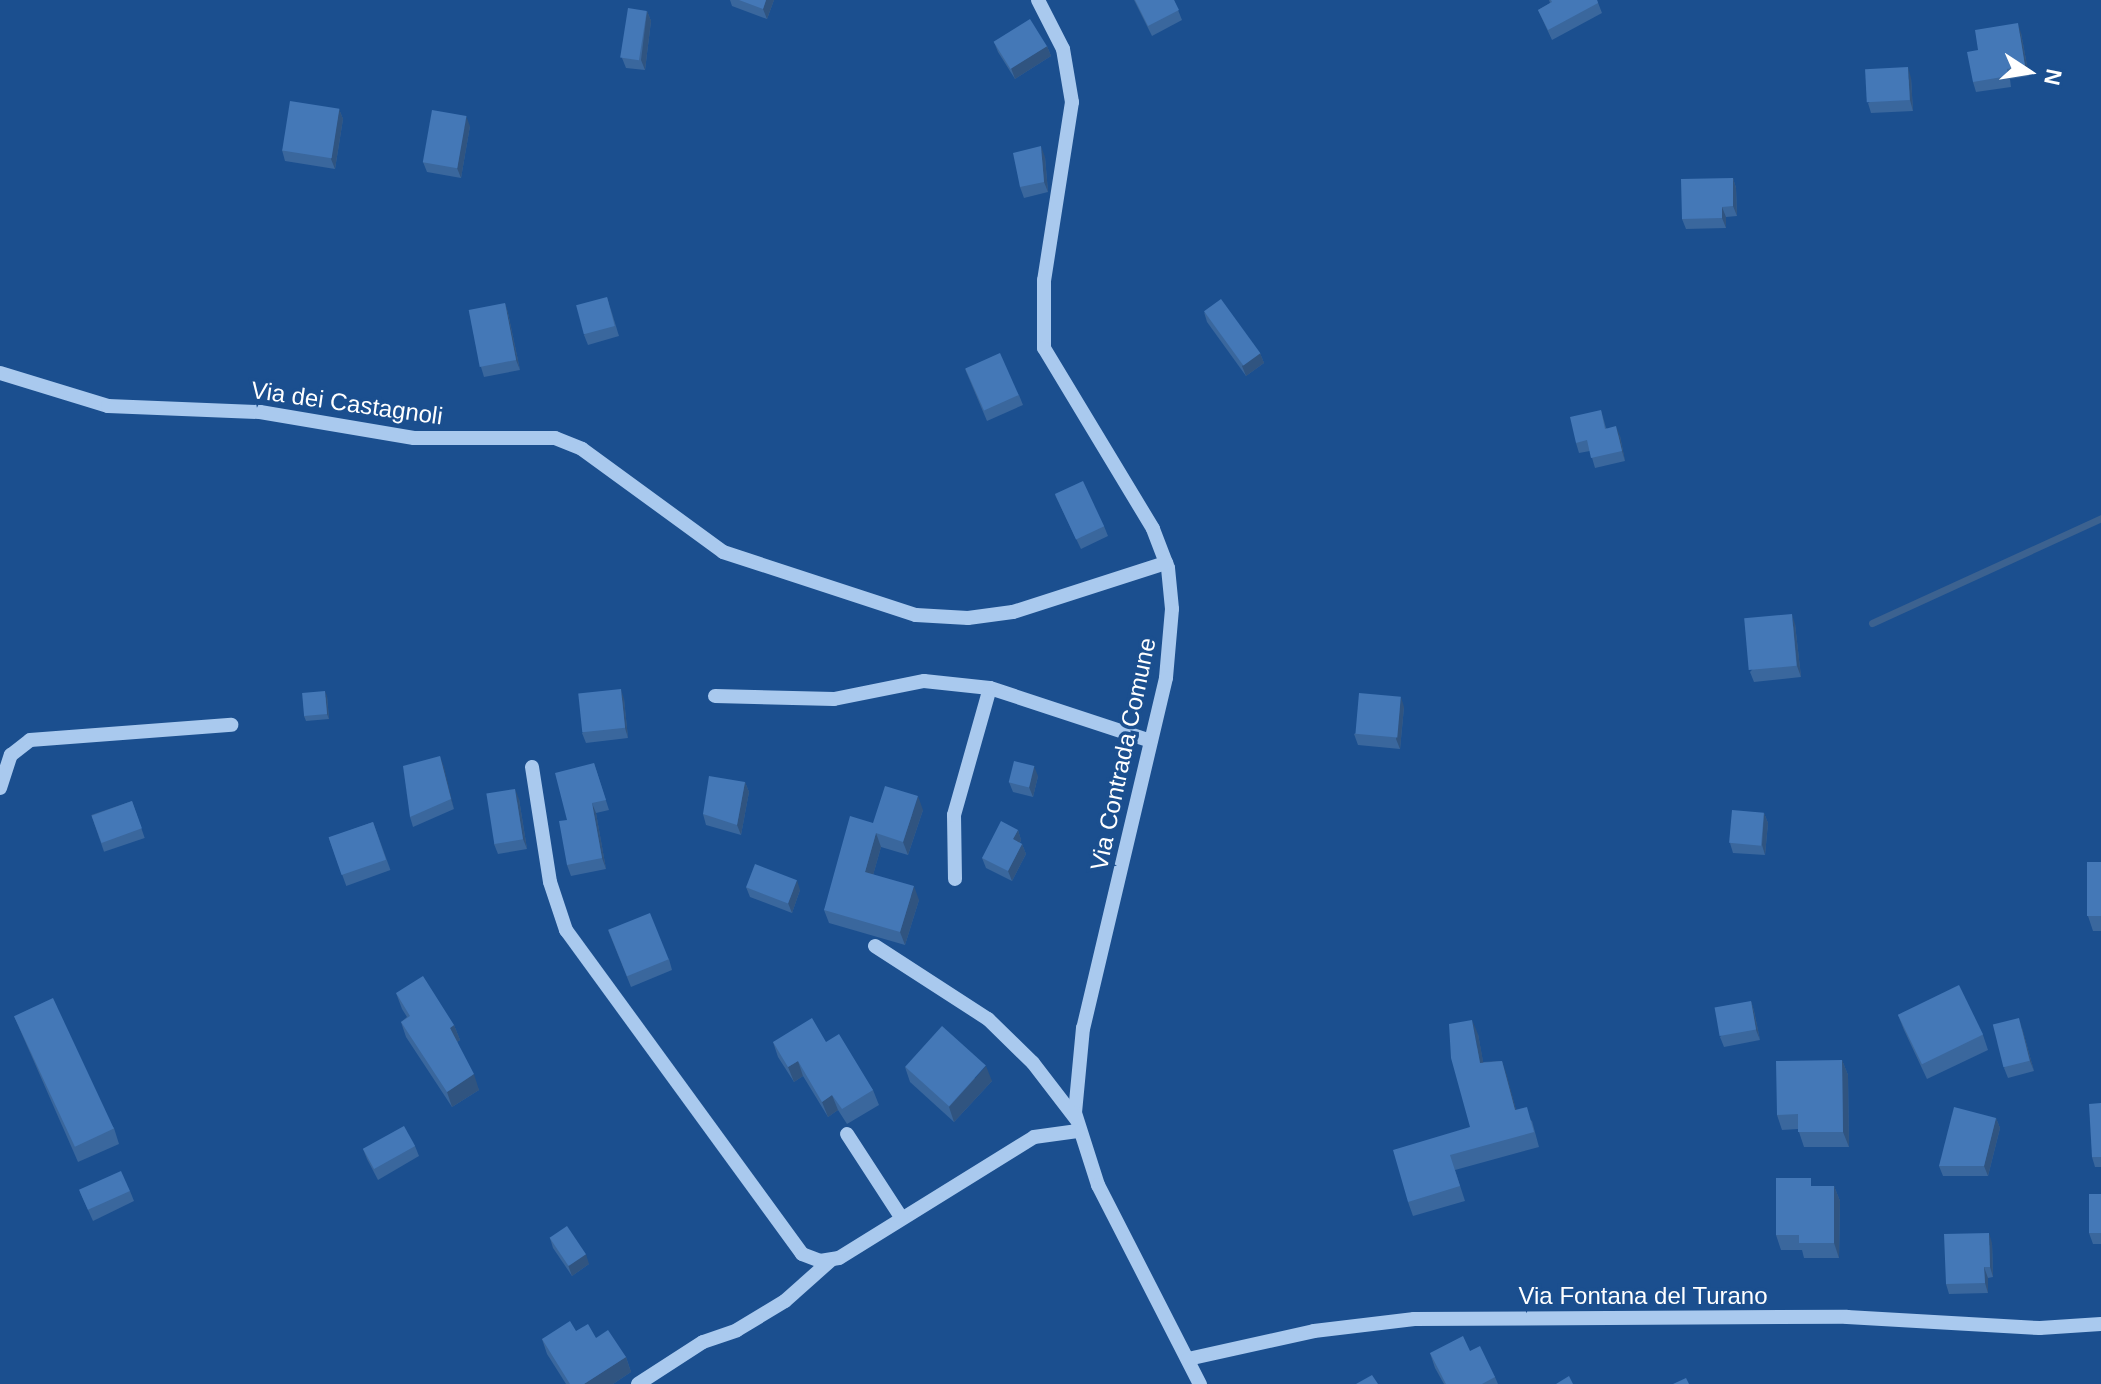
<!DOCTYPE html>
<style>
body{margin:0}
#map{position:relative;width:2101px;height:1384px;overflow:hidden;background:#1b4f8f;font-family:Helvetica,sans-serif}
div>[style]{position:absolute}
.stream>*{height:7px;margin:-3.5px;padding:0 3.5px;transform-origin:3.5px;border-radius:3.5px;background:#3c6290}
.minor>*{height:14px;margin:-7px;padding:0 7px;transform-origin:7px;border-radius:7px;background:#a9c9ee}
.wall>*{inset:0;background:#3a679d;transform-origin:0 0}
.shaded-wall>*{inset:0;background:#305480}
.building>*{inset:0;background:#4478b7;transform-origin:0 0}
span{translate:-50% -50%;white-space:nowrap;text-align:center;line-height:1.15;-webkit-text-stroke:7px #1b4f8f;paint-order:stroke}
.street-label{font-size:24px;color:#fff}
.north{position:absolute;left:1989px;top:32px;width:80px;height:80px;-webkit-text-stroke:6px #1b4f8f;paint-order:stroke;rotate:102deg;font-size:22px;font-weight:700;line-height:32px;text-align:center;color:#fff}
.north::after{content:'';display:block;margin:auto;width:28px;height:36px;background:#fff;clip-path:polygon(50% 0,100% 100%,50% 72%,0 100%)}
</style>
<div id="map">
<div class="stream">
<i style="left:1872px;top:623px;width:252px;rotate:-24.6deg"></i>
</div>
<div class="minor">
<i style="left:1038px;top:0;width:55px;rotate:63deg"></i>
<i style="left:1063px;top:49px;width:54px;rotate:80.4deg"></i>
<i style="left:1072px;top:102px;width:180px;rotate:98.9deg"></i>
<i style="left:1044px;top:280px;width:68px;rotate:90deg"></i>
<i style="left:1044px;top:348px;width:211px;rotate:58.9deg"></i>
<i style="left:1153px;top:529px;width:42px;rotate:69deg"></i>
<i style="left:1168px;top:568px;width:41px;rotate:84.4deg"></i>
<i style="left:1172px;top:609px;width:69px;rotate:95deg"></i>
<i style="left:1166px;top:678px;width:360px;rotate:103.3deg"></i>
<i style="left:1083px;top:1028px;width:85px;rotate:95.4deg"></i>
<i style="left:1075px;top:1113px;width:76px;rotate:72.3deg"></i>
<i style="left:1098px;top:1185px;width:224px;rotate:62.9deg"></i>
<i style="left:0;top:373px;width:113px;rotate:17deg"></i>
<i style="left:108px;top:406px;width:152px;rotate:2.3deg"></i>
<i style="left:260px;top:412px;width:156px;rotate:9.6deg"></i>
<i style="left:414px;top:438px;width:141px"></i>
<i style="left:555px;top:438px;width:29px;rotate:22deg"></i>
<i style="left:582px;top:449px;width:175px;rotate:36.1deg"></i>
<i style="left:723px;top:552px;width:203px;rotate:18.1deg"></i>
<i style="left:916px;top:615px;width:52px;rotate:3.3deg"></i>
<i style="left:968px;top:618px;width:45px;rotate:-7.6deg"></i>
<i style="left:1013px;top:612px;width:161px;rotate:-17.8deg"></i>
<i style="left:715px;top:696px;width:119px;rotate:1.4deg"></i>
<i style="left:834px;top:699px;width:92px;rotate:-11.3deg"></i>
<i style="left:924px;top:681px;width:66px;rotate:6.1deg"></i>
<i style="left:532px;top:767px;width:116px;rotate:81.1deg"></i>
<i style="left:550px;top:882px;width:51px;rotate:71.6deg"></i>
<i style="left:566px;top:930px;width:401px;rotate:53.9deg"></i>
<i style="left:802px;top:1254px;width:19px;rotate:21deg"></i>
<i style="left:820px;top:1261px;width:19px;rotate:-9deg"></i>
<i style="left:839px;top:1258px;width:229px;rotate:-31.8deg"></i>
<i style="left:1034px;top:1137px;width:44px;rotate:-7.8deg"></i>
<i style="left:0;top:788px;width:35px;rotate:-72deg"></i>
<i style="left:11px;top:755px;width:24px;rotate:-38deg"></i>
<i style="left:30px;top:740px;width:202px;rotate:-4.3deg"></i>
<i style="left:955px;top:879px;width:64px;rotate:-90.9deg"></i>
<i style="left:954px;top:815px;width:132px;rotate:-74.2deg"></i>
<i style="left:990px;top:688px;width:169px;rotate:18.2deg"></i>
<i style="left:875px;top:946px;width:135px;rotate:32.9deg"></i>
<i style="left:988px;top:1019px;width:63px;rotate:44.4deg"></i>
<i style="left:1033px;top:1063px;width:71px;rotate:52.5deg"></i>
<i style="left:847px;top:1134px;width:99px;rotate:57deg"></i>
<i style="left:1188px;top:1359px;width:129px;rotate:-12.5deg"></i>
<i style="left:1314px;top:1331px;width:101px;rotate:-6.8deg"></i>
<i style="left:1414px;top:1319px;width:433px;rotate:-0.3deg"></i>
<i style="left:1847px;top:1317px;width:193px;rotate:3.3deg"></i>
<i style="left:2040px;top:1328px;width:61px;rotate:-3.8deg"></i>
<i style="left:638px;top:1384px;width:77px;rotate:-32.9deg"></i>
<i style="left:703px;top:1342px;width:36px;rotate:-19deg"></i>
<i style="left:737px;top:1330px;width:56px;rotate:-31.1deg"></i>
<i style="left:785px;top:1301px;width:62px;rotate:-41.7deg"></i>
</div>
<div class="wall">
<i style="clip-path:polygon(730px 0,774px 0,767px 19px,732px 6px)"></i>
<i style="clip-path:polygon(1134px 0,1174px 0,1182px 20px,1152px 36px)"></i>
<i style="clip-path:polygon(1549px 0,1597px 0,1602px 13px,1552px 40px,1538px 10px,1550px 3px)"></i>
<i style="clip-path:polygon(647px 11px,651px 21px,645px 70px,626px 68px,622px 58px)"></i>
<i style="clip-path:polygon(2021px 33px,2029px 76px,2010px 79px,2011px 87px,1976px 92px,1973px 82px,1978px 50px)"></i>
<i style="clip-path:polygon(994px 42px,1047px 46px,1051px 56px,1015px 79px,998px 52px)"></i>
<i style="clip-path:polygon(1911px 78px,1913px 111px,1871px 113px,1868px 103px)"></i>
<i style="clip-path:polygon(339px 109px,343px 119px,335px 169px,285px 161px,282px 150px)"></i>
<i style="clip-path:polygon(470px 126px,461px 178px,427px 172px,423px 162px)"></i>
<i style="clip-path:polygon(1045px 157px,1048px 192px,1024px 198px,1020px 187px)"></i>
<i style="clip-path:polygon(1733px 178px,1736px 188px,1737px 216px,1726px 217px,1726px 228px,1686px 229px,1682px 219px)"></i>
<i style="clip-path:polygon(607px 297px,619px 336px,588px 345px,584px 335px)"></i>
<i style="clip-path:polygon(505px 303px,508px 313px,520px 370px,484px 377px,481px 367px)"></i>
<i style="clip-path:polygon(1204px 312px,1260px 353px,1264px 363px,1246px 376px,1207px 322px)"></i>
<i style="clip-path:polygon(965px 369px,1019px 395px,1023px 405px,987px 421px)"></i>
<i style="clip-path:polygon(1601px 410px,1606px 428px,1620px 436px,1625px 461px,1595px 468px,1590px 451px,1579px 453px,1576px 443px)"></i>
<i style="clip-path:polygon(1055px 495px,1104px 526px,1108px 536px,1081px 549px)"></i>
<i style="clip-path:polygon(1795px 624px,1801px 677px,1754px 682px,1750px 672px)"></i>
<i style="clip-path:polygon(327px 696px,329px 719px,306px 721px,304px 716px)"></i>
<i style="clip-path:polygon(624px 699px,628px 738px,586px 743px,582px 733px)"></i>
<i style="clip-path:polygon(1404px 707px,1400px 749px,1358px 745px,1354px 734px)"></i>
<i style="clip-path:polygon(440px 756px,454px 809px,413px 827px,410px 817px)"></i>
<i style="clip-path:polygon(594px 763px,609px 810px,596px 813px,606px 869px,571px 876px,567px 865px,567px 820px)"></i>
<i style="clip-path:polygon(1038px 776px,1033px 797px,1013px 792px,1009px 782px)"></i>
<i style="clip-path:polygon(745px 782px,749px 792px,741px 835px,706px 825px,703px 814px)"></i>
<i style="clip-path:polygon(519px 799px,527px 849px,498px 854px,494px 844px)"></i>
<i style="left:132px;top:801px;width:39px;height:43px;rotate:71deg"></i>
<i style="clip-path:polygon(923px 810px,908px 855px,881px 847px,873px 875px,919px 900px,905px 945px,829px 923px,824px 910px,873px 823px)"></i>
<i style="clip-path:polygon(1764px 813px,1768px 823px,1765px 855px,1733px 853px,1730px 843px)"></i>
<i style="left:373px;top:822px;width:51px;height:47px;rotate:70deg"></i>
<i style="clip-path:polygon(1018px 830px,1021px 840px,1020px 843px,1022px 844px,1026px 854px,1012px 881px,986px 868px,982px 858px)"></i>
<i style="clip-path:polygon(2101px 862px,2101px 931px,2093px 931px,2088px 916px)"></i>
<i style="clip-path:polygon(746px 887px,800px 890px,792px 913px,750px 897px)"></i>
<i style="clip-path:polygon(608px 930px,669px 959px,672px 970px,631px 987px)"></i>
<i style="clip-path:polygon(396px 993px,454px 1025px,460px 1040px,457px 1042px,479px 1090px,452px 1107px,406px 1037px,401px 1022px,407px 1017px,402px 1009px)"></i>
<i style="clip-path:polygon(1751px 1001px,1754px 1011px,1760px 1040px,1724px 1047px,1720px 1037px)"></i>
<i style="clip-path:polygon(1898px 1015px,1983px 1035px,1988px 1050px,1927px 1079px,1904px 1030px)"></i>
<i style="clip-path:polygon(14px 1016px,114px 1128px,119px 1144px,78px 1162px)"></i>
<i style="clip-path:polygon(2022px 1028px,2034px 1071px,2008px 1078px,2004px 1068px)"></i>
<i style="clip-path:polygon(1478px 1034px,1483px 1062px,1502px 1061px,1516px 1110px,1532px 1121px,1539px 1147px,1455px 1170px,1465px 1201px,1413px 1216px,1408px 1202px,1470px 1127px)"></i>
<i style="clip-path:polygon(773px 1042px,826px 1042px,873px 1090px,879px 1105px,847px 1124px,838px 1110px,828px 1117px,803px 1076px,794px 1082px,778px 1057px)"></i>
<i style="clip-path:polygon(1842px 1060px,1848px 1075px,1849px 1147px,1804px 1147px,1798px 1129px,1782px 1130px,1777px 1115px)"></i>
<i style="clip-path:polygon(905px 1067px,992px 1081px,954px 1122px,910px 1082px)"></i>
<i style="clip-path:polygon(2101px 1103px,2101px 1167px,2095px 1167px,2092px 1157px)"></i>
<i style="clip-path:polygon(1996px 1118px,2000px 1128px,1988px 1176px,1943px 1176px,1939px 1166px)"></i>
<i style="clip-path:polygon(415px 1146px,419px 1156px,378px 1180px,367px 1159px,363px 1149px)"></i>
<i style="clip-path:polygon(1814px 1186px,1834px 1186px,1840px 1201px,1839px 1258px,1804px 1258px,1802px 1250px,1781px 1250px,1776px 1235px)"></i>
<i style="clip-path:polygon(130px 1191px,134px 1201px,93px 1221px,80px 1192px)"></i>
<i style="clip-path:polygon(2101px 1194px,2101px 1244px,2093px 1244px,2089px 1233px)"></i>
<i style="clip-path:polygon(550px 1238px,589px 1264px,572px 1276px,553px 1248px)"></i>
<i style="clip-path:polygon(1992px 1243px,1993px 1277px,1988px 1278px,1988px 1293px,1949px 1294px,1946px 1284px)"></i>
<i style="clip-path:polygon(576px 1331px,596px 1338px,626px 1357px,631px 1372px,613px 1384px,566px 1384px,547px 1354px,542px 1339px)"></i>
<i style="clip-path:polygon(1470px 1351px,1495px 1377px,1498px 1384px,1444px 1384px,1435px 1368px,1430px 1353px)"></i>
</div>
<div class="shaded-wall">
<i style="clip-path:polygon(766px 0,774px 0,767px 19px,763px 9px)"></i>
<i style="clip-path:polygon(647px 11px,651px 21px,645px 70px,641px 60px)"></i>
<i style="clip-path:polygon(2018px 23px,2021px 33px,2029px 76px,2025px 66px)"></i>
<i style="clip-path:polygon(1047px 46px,1051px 56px,1015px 79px,1011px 68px)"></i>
<i style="clip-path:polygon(1908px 67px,1911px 78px,1913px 111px,1910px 100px)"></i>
<i style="clip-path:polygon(339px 109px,343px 119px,335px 169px,331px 159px)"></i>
<i style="clip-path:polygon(466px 116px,470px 126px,461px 178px,457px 168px)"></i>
<i style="clip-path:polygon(1041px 146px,1045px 157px,1048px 192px,1044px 182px)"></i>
<i style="clip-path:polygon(1733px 178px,1736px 188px,1737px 216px,1733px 206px)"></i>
<i style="clip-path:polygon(1722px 207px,1726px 217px,1726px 228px,1722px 218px)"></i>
<i style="clip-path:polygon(505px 303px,508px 313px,520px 370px,516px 360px)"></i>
<i style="clip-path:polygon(1260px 353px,1264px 363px,1246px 376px,1242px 366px)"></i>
<i style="clip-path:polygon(1616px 426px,1620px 436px,1625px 461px,1622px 451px)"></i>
<i style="clip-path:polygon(1792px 614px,1795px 624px,1801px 677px,1797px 666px)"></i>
<i style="clip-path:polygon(621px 689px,624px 699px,628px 738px,625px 728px)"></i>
<i style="clip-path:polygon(325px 691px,327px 696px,329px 719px,327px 714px)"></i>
<i style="clip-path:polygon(1401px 697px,1404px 707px,1400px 749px,1396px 739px)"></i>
<i style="clip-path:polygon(440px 756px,444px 767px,454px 809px,451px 799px)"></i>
<i style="clip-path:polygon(1034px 766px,1038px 776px,1033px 797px,1029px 787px)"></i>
<i style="clip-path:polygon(745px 782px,749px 792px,741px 835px,737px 825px)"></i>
<i style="clip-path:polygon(515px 789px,519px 799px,527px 849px,523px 839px)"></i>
<i style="clip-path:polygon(918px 796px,923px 810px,908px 855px,903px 842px)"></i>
<i style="clip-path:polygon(592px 803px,596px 813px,606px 869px,602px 858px)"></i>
<i style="clip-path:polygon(1764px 813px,1768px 823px,1765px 855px,1762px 845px)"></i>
<i style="clip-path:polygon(1018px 830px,1021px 840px,1016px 849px,1013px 839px)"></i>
<i style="clip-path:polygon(876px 833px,881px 847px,870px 886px,865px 872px)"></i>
<i style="clip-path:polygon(1022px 844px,1026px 854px,1012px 881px,1008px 871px)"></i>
<i style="clip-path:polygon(797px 880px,800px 890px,792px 913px,788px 903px)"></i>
<i style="clip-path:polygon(914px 886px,919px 900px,905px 945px,900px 932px)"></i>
<i style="clip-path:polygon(1751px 1001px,1754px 1011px,1760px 1040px,1756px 1030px)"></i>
<i style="clip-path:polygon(2019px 1018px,2022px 1028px,2034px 1071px,2030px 1061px)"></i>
<i style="clip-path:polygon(1472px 1020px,1478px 1034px,1486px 1077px,1480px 1063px)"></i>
<i style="clip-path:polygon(454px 1025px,460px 1040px,455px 1043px,450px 1028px)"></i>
<i style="clip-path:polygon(1842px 1060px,1848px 1075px,1849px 1147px,1843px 1132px)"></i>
<i style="clip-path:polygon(798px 1061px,803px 1076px,794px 1082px,788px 1067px)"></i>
<i style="clip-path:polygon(1502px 1061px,1507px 1076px,1520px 1124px,1515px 1110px)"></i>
<i style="clip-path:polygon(986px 1066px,992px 1081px,954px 1122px,949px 1107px)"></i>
<i style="clip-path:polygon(474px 1074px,479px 1090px,452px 1107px,447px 1092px)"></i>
<i style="clip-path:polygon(832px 1095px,838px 1110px,828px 1117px,822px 1102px)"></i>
<i style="clip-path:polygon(1996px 1118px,2000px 1128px,1988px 1176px,1984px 1166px)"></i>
<i style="clip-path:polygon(1834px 1186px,1840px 1201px,1839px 1258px,1834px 1243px)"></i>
<i style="clip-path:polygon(1989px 1233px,1992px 1243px,1993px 1277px,1990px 1267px)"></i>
<i style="clip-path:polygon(586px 1254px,589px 1264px,572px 1276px,568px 1265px)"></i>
<i style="clip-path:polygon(1984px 1267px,1988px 1278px,1988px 1293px,1985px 1283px)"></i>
<i style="clip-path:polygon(626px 1357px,631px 1372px,613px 1384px,584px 1384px)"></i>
</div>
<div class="building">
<i style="clip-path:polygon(739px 0,766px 0,763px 9px)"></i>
<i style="clip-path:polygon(1135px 0,1174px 0,1179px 10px,1148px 26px)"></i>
<i style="clip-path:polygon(1551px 0,1597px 0,1598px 3px,1548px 30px,1538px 10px,1552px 2px)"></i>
<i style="left:628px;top:8px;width:19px;height:50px;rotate:9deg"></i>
<i style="left:1030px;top:19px;width:32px;height:43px;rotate:58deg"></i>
<i style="clip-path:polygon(2018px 23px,2025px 66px,2007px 69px,2008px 76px,1973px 82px,1967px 52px,1978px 50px,1975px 30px)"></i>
<i style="left:1908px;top:67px;width:33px;height:43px;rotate:87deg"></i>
<i style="left:290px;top:101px;width:50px;height:50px;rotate:9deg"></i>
<i style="left:432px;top:110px;width:35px;height:53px;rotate:10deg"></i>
<i style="clip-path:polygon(1041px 146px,1044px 182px,1020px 187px,1013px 153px)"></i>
<i style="clip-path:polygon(1733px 178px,1733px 206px,1722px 207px,1722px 218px,1682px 219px,1681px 179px)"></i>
<i style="left:607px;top:297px;width:30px;height:32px;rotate:75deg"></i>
<i style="left:1221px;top:299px;width:67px;height:21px;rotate:54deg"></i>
<i style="left:505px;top:303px;width:58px;height:37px;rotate:79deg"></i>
<i style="left:1000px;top:353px;width:46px;height:38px;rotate:66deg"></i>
<i style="clip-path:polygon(1601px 410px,1605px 429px,1616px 426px,1622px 451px,1591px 458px,1587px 440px,1576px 443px,1570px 417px)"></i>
<i style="left:1083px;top:481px;width:50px;height:31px;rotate:65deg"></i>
<i style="left:1792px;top:614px;width:52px;height:48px;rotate:85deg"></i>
<i style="left:621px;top:689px;width:39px;height:43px;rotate:84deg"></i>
<i style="left:325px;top:691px;width:23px;height:23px;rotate:85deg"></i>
<i style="left:1359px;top:693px;width:42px;height:41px;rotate:5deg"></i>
<i style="clip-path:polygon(440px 756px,451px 799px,410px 817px,403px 766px)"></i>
<i style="left:1014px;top:761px;width:21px;height:22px;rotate:14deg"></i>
<i style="clip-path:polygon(594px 763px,606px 800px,592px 803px,602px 858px,567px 865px,559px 821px,567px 820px,555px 773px)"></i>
<i style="clip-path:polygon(709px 776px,745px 782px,737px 825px,703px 814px)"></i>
<i style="clip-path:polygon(885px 786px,918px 796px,903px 842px,876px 833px,865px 872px,914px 886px,900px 932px,824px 910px,850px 816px,873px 823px)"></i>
<i style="left:515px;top:789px;width:51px;height:29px;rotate:81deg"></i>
<i style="left:132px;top:801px;width:29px;height:43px;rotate:70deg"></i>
<i style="left:1732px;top:810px;width:32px;height:33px;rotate:5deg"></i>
<i style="clip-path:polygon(1001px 821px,1018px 830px,1013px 839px,1022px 844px,1008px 871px,982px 858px)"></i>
<i style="left:373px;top:822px;width:40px;height:47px;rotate:71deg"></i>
<i style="left:2087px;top:862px;width:14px;height:54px"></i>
<i style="left:755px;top:864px;width:45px;height:25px;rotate:21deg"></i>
<i style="left:650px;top:913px;width:50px;height:45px;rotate:68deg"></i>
<i style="clip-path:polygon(423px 976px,454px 1025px,450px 1028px,474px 1074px,447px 1092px,401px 1022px,410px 1016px,396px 993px)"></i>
<i style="left:1959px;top:985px;width:55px;height:68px;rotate:64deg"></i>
<i style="left:53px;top:998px;width:144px;height:43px;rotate:65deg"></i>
<i style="left:1751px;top:1001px;width:29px;height:37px;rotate:80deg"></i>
<i style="clip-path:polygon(812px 1018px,826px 1042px,839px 1034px,873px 1090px,842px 1109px,832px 1095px,822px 1102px,798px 1061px,788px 1067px,773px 1042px)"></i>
<i style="left:2019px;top:1018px;width:44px;height:27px;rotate:76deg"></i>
<i style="clip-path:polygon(1472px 1020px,1480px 1063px,1502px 1061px,1515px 1110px,1527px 1107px,1534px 1132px,1450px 1155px,1460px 1186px,1408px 1202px,1393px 1150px,1470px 1127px,1451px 1058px,1449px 1024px)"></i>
<i style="left:942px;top:1026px;width:59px;height:55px;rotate:42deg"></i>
<i style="clip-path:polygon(1842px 1060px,1843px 1132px,1798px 1132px,1798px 1114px,1777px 1115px,1776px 1061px)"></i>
<i style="clip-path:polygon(2101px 1103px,2101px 1157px,2092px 1157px,2089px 1104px)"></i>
<i style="clip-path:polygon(1954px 1107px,1996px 1118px,1984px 1166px,1939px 1166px)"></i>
<i style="left:404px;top:1126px;width:23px;height:47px;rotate:61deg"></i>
<i style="left:121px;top:1171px;width:22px;height:46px;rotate:66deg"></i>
<i style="clip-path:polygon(1776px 1178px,1811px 1178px,1811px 1186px,1834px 1186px,1834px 1243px,1799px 1243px,1799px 1235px,1776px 1235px)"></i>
<i style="left:2089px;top:1194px;width:12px;height:39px"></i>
<i style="left:567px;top:1226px;width:34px;height:21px;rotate:56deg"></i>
<i style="clip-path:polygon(1989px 1233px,1990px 1267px,1984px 1267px,1985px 1283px,1946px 1284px,1944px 1234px)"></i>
<i style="clip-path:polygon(570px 1321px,576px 1331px,588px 1324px,596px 1338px,608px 1330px,626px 1357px,584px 1384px,570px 1384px,542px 1339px)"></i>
<i style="clip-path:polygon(1463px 1336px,1470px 1351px,1480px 1346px,1495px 1377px,1482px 1384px,1446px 1384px,1430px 1353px)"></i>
<i style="clip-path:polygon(1372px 1375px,1378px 1384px,1356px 1384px)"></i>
<i style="clip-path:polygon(1569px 1376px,1573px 1384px,1556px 1384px)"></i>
<i style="clip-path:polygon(1686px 1378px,1689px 1384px,1673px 1384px)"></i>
</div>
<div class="street-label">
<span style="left:347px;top:403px;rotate:8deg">Via dei Castagnoli</span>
<span style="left:1123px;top:754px;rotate:-78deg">Via Contrada Comune</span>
<span style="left:1643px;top:1296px">Via Fontana del Turano</span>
</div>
<div class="north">N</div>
</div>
